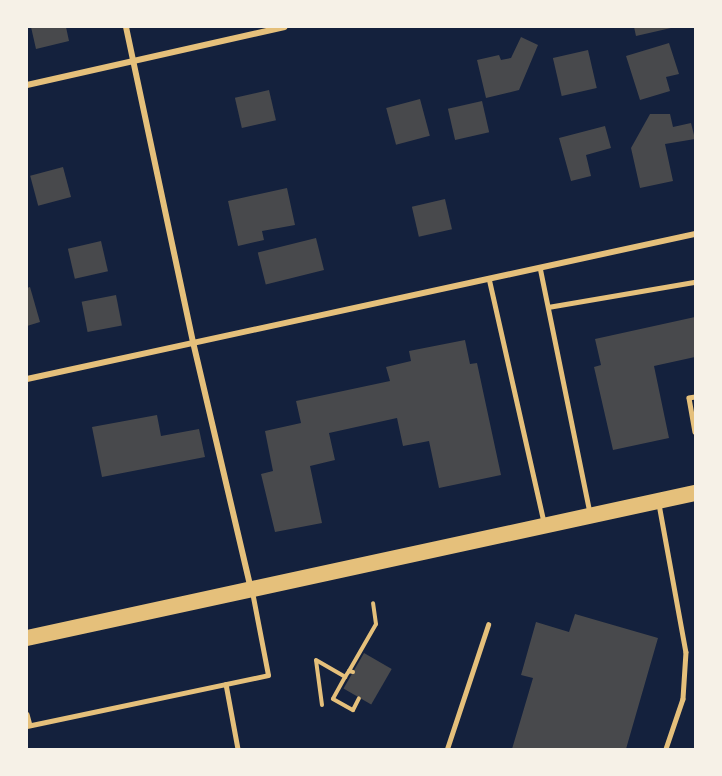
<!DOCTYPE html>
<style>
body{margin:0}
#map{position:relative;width:722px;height:776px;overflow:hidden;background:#14213d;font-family:Jost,sans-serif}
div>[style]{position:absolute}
.building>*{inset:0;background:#48494c;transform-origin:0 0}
.path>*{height:4px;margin:-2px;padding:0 2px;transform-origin:2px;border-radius:2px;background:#e5c07b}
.service>*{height:4.5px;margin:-2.25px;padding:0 2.25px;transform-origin:2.25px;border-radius:2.25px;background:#e5c07b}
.minor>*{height:6px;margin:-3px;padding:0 3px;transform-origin:3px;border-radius:3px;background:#e5c07b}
.trunk>*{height:16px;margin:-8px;padding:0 8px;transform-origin:8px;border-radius:8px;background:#e5c07b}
span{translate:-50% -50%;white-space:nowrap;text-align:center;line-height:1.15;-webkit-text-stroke:6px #f6f1e7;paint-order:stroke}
.frame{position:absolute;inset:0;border:28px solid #f6f1e7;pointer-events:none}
</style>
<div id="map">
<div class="building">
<i style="clip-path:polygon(31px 27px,66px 27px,69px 41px,36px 49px)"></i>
<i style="clip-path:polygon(634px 27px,671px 27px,671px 28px,636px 36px)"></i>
<i style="clip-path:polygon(521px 37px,538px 45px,519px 90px,486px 98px,477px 60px,499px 55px,501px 60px,511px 58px)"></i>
<i style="clip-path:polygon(669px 43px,679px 74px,666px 77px,670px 91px,640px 100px,626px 56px)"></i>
<i style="left:588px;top:50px;width:39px;height:36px;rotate:77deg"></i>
<i style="left:269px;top:90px;width:31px;height:35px;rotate:77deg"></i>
<i style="left:420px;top:99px;width:38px;height:35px;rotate:75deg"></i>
<i style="left:482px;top:101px;width:32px;height:35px;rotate:77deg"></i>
<i style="clip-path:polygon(650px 114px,670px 114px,673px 127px,691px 123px,695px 139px,665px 144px,673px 181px,640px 188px,631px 148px)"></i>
<i style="clip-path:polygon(605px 126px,611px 148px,586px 155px,591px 176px,571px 181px,559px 138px)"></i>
<i style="left:63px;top:167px;width:31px;height:34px;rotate:75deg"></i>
<i style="clip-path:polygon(287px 188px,295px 225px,262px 231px,264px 240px,238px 246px,228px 201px)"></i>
<i style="left:445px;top:199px;width:31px;height:34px;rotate:77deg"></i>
<i style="left:316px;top:238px;width:33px;height:60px;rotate:76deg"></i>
<i style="left:101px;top:241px;width:31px;height:34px;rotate:77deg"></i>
<i style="clip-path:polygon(30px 287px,40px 322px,27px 326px,27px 288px)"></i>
<i style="left:116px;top:295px;width:31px;height:35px;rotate:79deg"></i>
<i style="clip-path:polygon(695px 317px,695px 357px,654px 366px,669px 438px,613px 450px,594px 367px,601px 365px,595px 339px)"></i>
<i style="clip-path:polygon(465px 340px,470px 364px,477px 363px,501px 475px,439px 488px,429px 441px,403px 446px,397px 418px,329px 433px,335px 460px,310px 466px,322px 523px,275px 532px,261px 474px,273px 471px,265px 431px,301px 423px,296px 401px,390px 381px,386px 367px,411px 361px,409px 351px)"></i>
<i style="clip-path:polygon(157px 415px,161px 436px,199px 429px,205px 457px,102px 477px,92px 427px)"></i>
<i style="clip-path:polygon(575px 614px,658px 638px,626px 749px,512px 749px,533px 678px,521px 675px,536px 622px,569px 632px)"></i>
<i style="left:364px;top:653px;width:32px;height:41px;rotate:30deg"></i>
</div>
<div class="path">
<i style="left:353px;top:672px;width:4px;rotate:-166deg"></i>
<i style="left:349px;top:671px;width:54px;rotate:-60.1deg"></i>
<i style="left:376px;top:624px;width:21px;rotate:-98deg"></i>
<i style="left:345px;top:677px;width:25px;rotate:119deg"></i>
<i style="left:333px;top:699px;width:23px;rotate:29deg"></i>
<i style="left:353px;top:710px;width:13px;rotate:-63deg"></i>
<i style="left:322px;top:705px;width:45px;rotate:-97.6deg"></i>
<i style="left:316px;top:660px;width:34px;rotate:30deg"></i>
<i style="left:345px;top:677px;width:7px;rotate:-56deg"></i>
</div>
<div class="service">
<i style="left:540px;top:267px;width:251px;rotate:78.5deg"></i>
<i style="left:489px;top:278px;width:251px;rotate:77.3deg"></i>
<i style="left:548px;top:307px;width:149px;rotate:-9.7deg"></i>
<i style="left:695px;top:397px;width:6px;rotate:171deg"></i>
<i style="left:689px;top:398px;width:34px;rotate:80deg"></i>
<i style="left:659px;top:504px;width:150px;rotate:79.7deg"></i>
<i style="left:686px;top:652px;width:47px;rotate:93.7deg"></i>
<i style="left:683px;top:699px;width:53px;rotate:108.8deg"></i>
<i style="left:226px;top:684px;width:66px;rotate:79.5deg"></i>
<i style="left:27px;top:714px;width:11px;rotate:75deg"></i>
<i style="left:27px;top:726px;width:246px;rotate:-11.9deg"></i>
<i style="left:268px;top:675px;width:85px;rotate:-100.9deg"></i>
<i style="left:447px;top:749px;width:131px;rotate:-71.7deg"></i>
</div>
<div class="minor">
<i style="left:126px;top:27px;width:322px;rotate:78deg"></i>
<i style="left:193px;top:342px;width:254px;rotate:76.8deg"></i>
<i style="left:27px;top:85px;width:264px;rotate:-12.7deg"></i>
<i style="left:27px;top:379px;width:684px;rotate:-12.25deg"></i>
</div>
<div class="trunk">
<i style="left:27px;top:638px;width:684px;rotate:-12.25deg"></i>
</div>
<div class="frame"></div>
</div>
